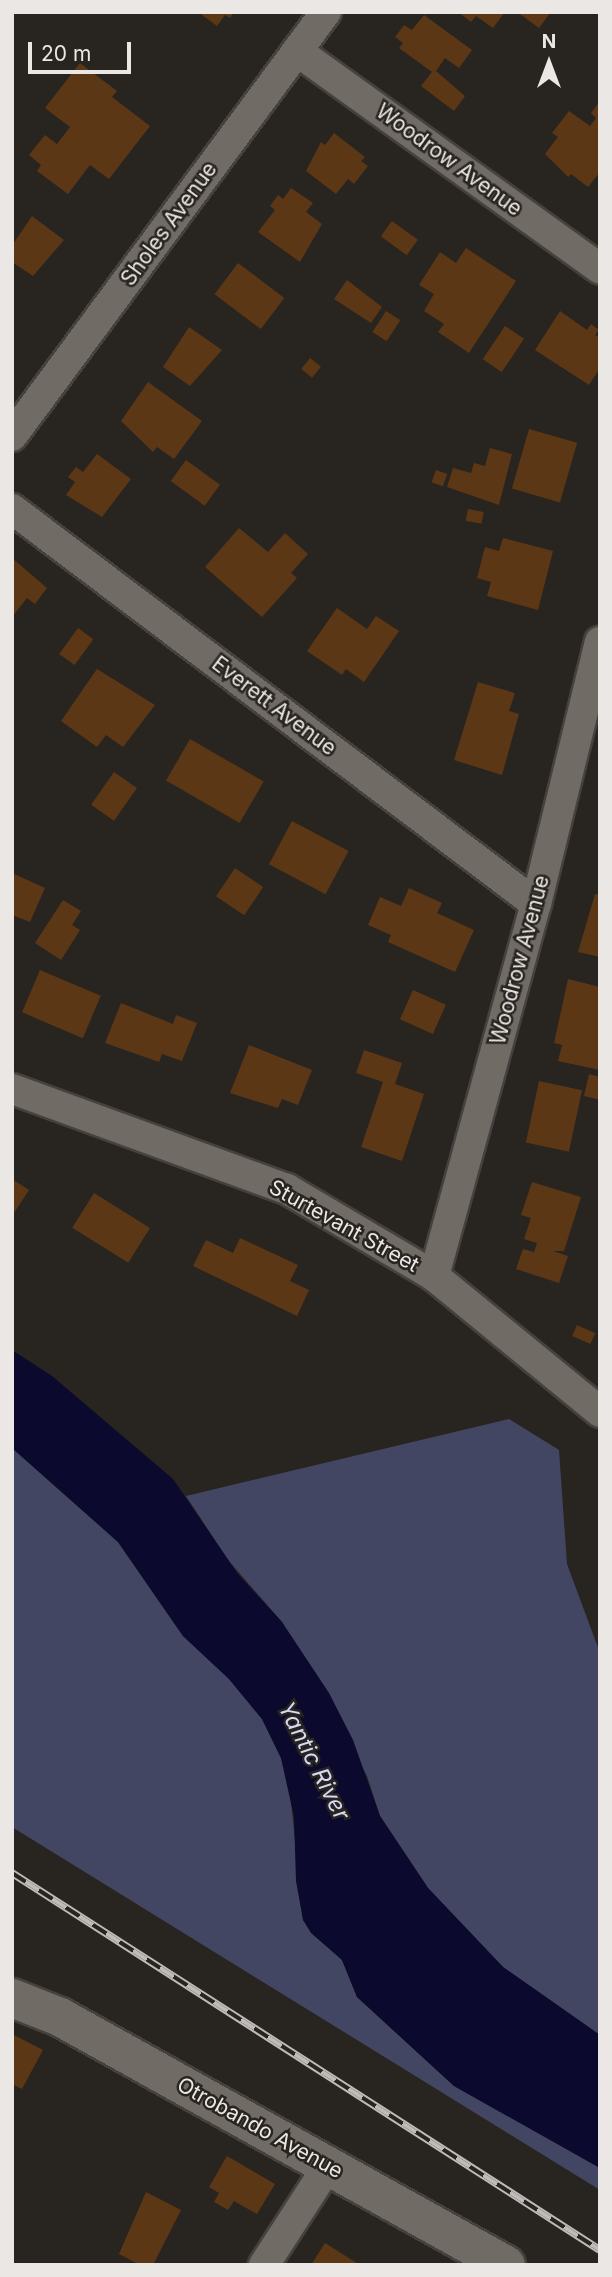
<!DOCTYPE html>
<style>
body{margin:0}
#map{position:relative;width:612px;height:2277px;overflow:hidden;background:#282420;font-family:Inter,sans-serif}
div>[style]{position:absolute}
.green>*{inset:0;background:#434662}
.water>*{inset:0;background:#0b092d}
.building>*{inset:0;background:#5c3716;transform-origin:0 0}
.roads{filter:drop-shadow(2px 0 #45413e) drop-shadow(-2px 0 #45413e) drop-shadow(0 2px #45413e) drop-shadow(0 -2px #45413e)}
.minor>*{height:30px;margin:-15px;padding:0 15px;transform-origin:15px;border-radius:15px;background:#716b66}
.tertiary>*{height:38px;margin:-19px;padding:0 19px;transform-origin:19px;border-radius:19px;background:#716b66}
.rail>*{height:8px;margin-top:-4px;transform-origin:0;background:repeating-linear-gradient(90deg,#282420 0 16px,#bebbb8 0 32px);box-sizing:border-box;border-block:2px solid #bebbb8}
span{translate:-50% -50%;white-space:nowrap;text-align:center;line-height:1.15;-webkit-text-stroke:5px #282420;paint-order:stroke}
.street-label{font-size:21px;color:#eae7e4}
.water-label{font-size:23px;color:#d6daf7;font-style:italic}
.frame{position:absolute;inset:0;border:14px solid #eae7e4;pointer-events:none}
.north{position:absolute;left:514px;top:28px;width:70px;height:70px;-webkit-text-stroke:5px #282420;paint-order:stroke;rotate:0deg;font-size:19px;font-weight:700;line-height:28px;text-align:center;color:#eae7e4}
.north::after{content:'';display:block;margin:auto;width:24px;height:32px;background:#eae7e4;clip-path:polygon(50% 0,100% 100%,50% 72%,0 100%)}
.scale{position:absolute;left:28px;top:42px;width:103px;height:32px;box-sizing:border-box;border:4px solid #eae7e4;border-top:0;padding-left:9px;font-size:21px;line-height:24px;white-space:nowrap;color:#eae7e4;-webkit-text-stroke:5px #282420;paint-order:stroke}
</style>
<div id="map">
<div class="green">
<i style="clip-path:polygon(509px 1419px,559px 1450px,567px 1564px,600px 1653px,600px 2035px,503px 1967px,428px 1888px,380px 1816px,367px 1776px,282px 1622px,228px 1560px,186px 1496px)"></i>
<i style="clip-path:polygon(12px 1448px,118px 1542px,183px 1636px,229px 1679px,262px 1719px,281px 1758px,290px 1791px,303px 1920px,342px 1960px,357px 1997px,454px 2086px,600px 2168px,600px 2190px,12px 1827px)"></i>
</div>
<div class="water">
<i style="clip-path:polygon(12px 1350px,52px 1376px,173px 1479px,238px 1574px,282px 1622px,329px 1693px,353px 1740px,380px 1816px,428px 1888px,503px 1967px,600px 2035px,600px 2168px,454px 2086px,357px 1997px,342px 1960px,311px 1933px,303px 1920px,296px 1881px,294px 1817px,281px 1758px,262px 1719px,229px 1679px,183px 1636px,118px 1542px,12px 1448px)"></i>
</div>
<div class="building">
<i style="clip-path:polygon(198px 12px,234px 12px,230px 18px,225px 15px,217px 26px)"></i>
<i style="clip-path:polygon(458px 12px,505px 12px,493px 28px,476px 16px,471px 22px)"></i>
<i style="clip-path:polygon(517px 12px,551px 12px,539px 28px)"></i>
<i style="clip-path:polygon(424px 15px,472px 50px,459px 68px,445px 58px,436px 71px,465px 96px,454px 111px,421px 86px,432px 72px,399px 48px,403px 43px,395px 37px,404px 25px,412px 30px)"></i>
<i style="clip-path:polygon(80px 63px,117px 91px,112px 97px,150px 126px,109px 179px,90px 165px,68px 194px,37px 171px,41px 165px,29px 155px,45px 135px,57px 144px,70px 127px,45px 108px)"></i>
<i style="clip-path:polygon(600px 101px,600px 172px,588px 187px,571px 174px,568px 177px,545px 154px,558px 137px,552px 133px,569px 111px,590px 126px,596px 118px,591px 113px)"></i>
<i style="clip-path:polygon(334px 133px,365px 157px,361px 161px,368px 166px,354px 184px,348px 179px,336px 194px,306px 171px,321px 142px,325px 145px)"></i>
<i style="clip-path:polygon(291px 188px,313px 203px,306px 212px,322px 224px,300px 262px,258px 232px,275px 210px,270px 206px,278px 195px,283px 199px)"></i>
<i style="clip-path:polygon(32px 216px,64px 240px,33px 276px,12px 262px,13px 244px)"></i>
<i style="left:392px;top:221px;width:32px;height:19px;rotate:36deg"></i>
<i style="clip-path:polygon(466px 248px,516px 281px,469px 353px,438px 332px,444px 324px,424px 311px,434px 294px,419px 285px,440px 252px,456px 263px)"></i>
<i style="left:238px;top:263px;width:58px;height:39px;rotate:37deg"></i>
<i style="clip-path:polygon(347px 280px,382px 307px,371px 323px,334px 299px)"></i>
<i style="left:386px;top:311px;width:17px;height:25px;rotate:33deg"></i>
<i style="clip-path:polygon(560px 311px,587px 330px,591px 324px,599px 330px,595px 335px,600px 338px,600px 368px,589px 385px,535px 350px)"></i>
<i style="left:505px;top:326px;width:23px;height:40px;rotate:34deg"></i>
<i style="clip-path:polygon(189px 327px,222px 350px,190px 386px,163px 367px)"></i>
<i style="left:310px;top:358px;width:14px;height:14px;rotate:39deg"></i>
<i style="clip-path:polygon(148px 382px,202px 421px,174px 459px,157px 447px,153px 452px,121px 421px)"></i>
<i style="left:529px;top:429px;width:50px;height:62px;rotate:16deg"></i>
<i style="clip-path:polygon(490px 448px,512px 454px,499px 505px,447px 487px,453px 468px,471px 473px,474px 463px,485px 466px)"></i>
<i style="clip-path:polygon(97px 454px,131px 479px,102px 517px,66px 495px,75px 482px,68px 477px,76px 467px,83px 472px)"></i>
<i style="left:186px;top:460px;width:42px;height:26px;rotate:36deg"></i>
<i style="left:436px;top:470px;width:12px;height:13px;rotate:20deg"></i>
<i style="left:468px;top:509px;width:16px;height:12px;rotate:11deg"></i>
<i style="clip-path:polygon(239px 528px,268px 552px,285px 533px,308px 554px,291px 573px,297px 578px,262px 617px,205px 567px)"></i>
<i style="clip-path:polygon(503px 538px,553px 551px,538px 610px,487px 596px,491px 582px,477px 578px,485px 547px,499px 551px)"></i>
<i style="clip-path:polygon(12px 558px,47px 588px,35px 604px,27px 598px,12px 617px)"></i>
<i style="clip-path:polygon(337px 608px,367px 629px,376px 616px,399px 631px,364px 682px,346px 669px,342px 675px,307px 651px)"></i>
<i style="left:78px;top:628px;width:19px;height:32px;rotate:36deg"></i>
<i style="clip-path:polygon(97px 669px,155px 705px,123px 747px,106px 735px,97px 747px,61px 721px)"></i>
<i style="clip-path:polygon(478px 682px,515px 693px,509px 711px,519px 714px,502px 775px,454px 760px)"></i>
<i style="left:190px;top:739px;width:85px;height:48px;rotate:30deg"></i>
<i style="left:114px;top:772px;width:28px;height:40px;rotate:35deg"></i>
<i style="left:292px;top:821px;width:64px;height:49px;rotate:28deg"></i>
<i style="left:235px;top:868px;width:34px;height:34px;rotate:34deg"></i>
<i style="clip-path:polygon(12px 873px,45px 888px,30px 922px,12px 915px)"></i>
<i style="clip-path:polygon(409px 888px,442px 903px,437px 913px,474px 930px,455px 972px,388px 942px,391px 935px,368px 925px,380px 897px,401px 906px)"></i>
<i style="clip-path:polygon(595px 894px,600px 895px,600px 957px,578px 952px)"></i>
<i style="clip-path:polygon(63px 900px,81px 911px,72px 925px,80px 930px,61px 960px,35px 943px)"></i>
<i style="left:40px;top:970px;width:66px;height:46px;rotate:23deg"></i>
<i style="clip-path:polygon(568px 979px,600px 987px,600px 1070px,558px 1061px,562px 1045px,554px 1043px)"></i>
<i style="left:413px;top:990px;width:36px;height:32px;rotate:24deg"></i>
<i style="clip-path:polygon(121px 1003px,173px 1024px,176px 1015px,197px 1023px,182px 1061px,162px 1054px,159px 1062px,105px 1043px)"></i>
<i style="clip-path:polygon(249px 1045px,312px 1070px,298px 1105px,282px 1099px,278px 1108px,230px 1093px)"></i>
<i style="clip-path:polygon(364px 1050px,402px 1063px,395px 1084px,424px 1094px,402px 1161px,361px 1147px,383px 1082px,356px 1073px)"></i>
<i style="clip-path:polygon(589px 1074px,600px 1077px,600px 1100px,584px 1096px)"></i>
<i style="left:539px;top:1081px;width:44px;height:63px;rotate:12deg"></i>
<i style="clip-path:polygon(12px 1179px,29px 1190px,12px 1216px)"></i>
<i style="clip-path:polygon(532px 1182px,581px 1197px,564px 1251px,553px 1251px,568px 1256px,559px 1283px,516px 1269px,523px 1249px,534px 1252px,537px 1243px,524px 1239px,531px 1218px,521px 1215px)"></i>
<i style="left:94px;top:1193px;width:66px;height:41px;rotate:32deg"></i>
<i style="clip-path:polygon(240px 1238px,298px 1265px,290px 1281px,309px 1290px,297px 1316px,193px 1266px,206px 1240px,233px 1253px)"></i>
<i style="left:577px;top:1325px;width:20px;height:12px;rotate:24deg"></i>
<i style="clip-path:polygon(12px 2034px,43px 2050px,22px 2089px,12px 2084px)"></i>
<i style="clip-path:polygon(227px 2156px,275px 2184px,257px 2214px,234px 2201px,228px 2210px,214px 2202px,219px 2193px,209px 2187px)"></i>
<i style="clip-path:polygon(146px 2192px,181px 2210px,153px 2265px,140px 2265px,119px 2254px)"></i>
<i style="clip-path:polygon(325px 2243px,360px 2265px,311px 2265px)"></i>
</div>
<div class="roads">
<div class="minor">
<i style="left:297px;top:51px;width:373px;rotate:35.7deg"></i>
<i style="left:12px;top:436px;width:528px;rotate:-53.48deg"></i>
<i style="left:12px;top:509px;width:656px;rotate:37.01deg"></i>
<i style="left:12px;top:1089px;width:293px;rotate:20deg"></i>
<i style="left:287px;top:1189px;width:171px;rotate:30.6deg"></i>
<i style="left:434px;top:1276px;width:215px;rotate:39.3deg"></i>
<i style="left:434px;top:1276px;width:386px;rotate:-74.7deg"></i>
<i style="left:536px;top:904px;width:270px;rotate:-76.3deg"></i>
<i style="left:264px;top:2265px;width:118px;rotate:-57.1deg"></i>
</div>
<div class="tertiary">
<i style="left:12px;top:1998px;width:52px;rotate:21.6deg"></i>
<i style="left:60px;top:2017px;width:510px;rotate:29.08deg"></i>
</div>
</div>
<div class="rail">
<i style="left:12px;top:1873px;width:698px;rotate:32.67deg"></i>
</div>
<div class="street-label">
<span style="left:449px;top:160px;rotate:36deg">Woodrow Avenue</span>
<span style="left:169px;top:224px;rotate:-54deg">Sholes Avenue</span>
<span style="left:274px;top:706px;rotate:37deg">Everett Avenue</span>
<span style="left:520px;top:960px;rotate:-75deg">Woodrow Avenue</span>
<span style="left:344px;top:1226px;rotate:29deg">Sturtevant Street</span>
<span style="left:260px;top:2128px;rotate:29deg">Otrobando Avenue</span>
</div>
<div class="water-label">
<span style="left:314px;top:1761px;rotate:63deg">Yantic River</span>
</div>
<div class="frame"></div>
<div class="north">N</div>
<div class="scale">20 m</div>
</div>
